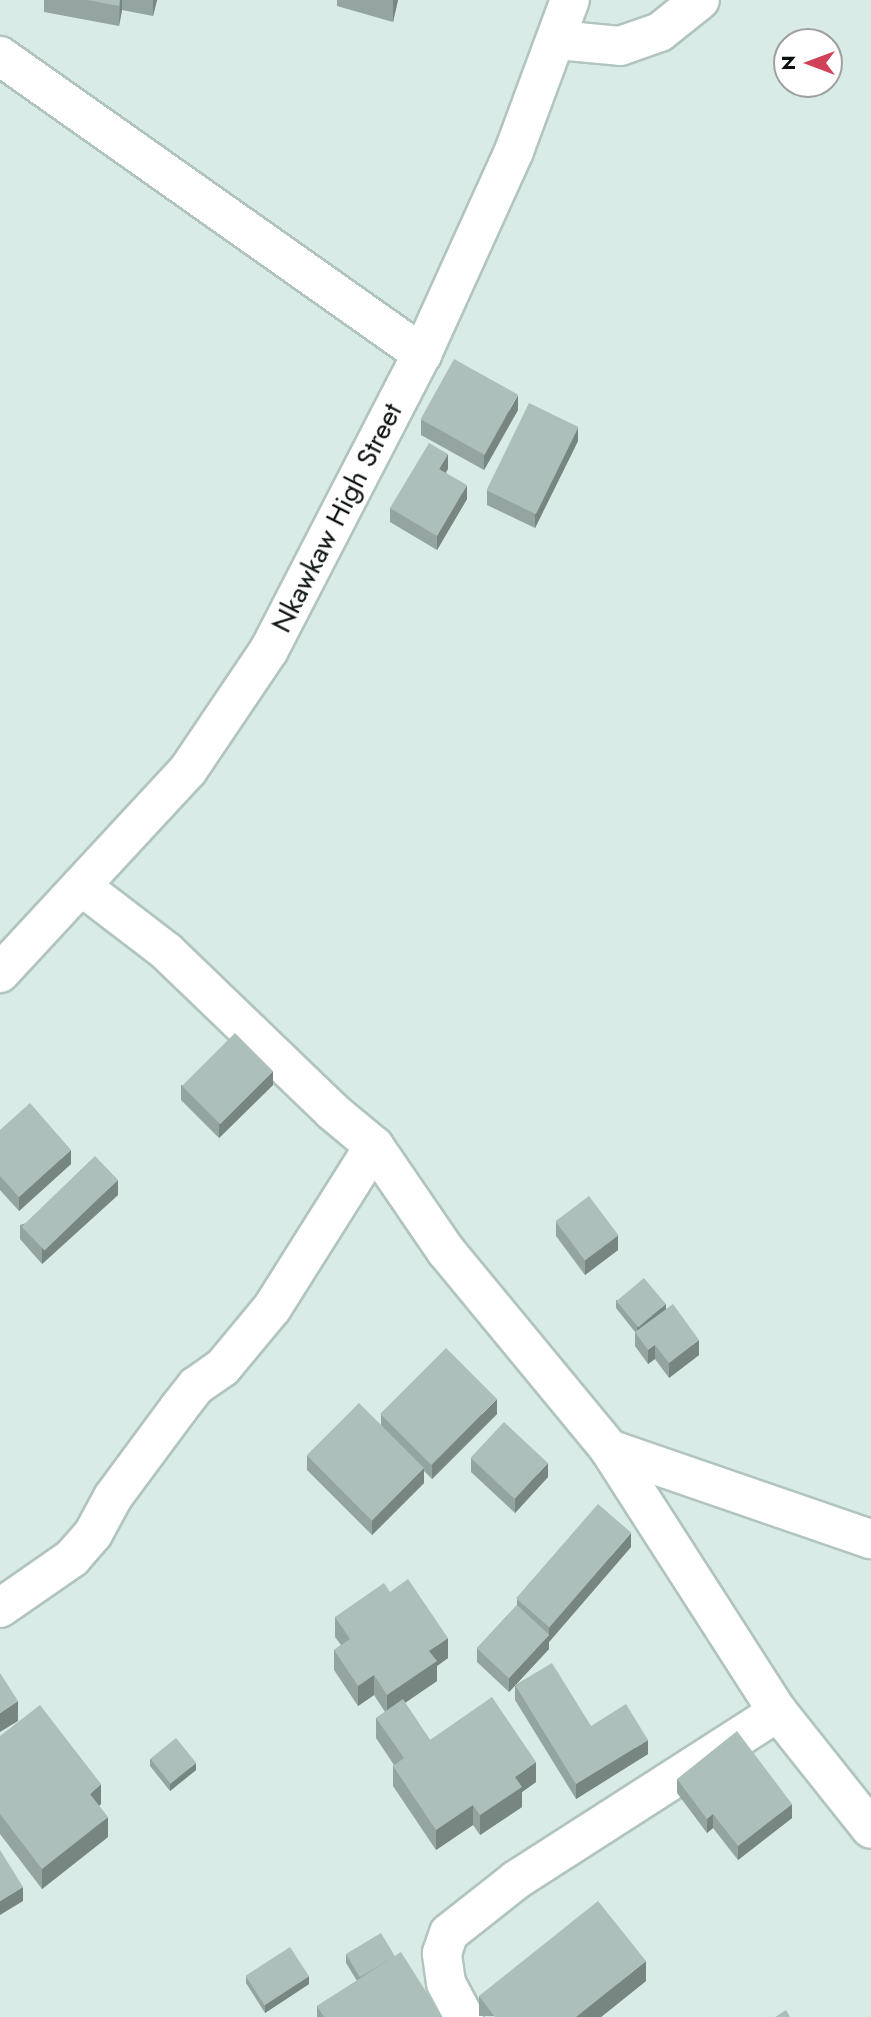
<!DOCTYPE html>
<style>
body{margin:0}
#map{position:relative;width:871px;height:2017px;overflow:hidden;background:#d8ebe6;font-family:Jost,sans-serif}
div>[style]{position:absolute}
.roads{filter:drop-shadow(2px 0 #b1c4bf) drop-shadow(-2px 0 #b1c4bf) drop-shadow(0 2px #b1c4bf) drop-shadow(0 -2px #b1c4bf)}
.minor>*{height:38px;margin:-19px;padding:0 19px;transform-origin:19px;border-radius:19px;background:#fff}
.major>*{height:38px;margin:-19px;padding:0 19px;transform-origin:19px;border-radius:19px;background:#fff}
.wall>*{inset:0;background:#94a4a0}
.shaded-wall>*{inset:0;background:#788682}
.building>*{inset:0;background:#acbfba;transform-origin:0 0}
span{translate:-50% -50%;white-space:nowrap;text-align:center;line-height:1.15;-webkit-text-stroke:6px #fff;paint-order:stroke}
.street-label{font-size:28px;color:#0b1210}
.north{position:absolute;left:773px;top:28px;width:70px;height:70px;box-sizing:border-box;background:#fff;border:2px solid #9da09f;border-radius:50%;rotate:270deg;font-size:19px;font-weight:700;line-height:28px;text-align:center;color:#0b1210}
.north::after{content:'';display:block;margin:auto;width:24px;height:32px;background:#d14158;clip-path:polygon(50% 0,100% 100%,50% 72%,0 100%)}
</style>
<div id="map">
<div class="roads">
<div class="minor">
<i style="left:557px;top:40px;width:63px;rotate:5.4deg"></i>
<i style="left:620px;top:46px;width:42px;rotate:-19.3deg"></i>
<i style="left:660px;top:32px;width:51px;rotate:-38.7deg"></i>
<i style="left:0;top:56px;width:517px;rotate:35.23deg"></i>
<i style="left:81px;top:886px;width:107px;rotate:37.4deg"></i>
<i style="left:166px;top:951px;width:231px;rotate:43.9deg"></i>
<i style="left:332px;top:1111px;width:55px;rotate:39.8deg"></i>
<i style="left:374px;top:1146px;width:127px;rotate:55.6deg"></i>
<i style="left:446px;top:1251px;width:256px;rotate:50.5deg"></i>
<i style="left:609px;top:1449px;width:313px;rotate:57.3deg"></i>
<i style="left:778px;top:1712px;width:149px;rotate:51.5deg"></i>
<i style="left:609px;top:1449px;width:277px;rotate:19deg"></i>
<i style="left:0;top:1608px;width:88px;rotate:-34.8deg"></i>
<i style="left:72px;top:1558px;width:32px;rotate:-49deg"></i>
<i style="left:93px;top:1534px;width:42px;rotate:-61.6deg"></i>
<i style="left:113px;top:1497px;width:109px;rotate:-53.5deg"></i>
<i style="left:178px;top:1409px;width:29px;rotate:-52deg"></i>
<i style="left:196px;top:1386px;width:33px;rotate:-35deg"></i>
<i style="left:223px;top:1367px;width:77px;rotate:-50.3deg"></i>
<i style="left:272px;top:1308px;width:191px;rotate:-57.8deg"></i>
<i style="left:464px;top:2017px;width:38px;rotate:-118deg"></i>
<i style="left:446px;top:1983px;width:30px;rotate:-98deg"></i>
<i style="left:442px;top:1953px;width:21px;rotate:-71deg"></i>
<i style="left:449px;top:1933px;width:85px;rotate:-38.3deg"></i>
<i style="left:516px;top:1880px;width:311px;rotate:-32.7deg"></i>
</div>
<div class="major">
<i style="left:0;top:973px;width:277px;rotate:-47.2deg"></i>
<i style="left:188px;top:770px;width:145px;rotate:-56deg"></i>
<i style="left:269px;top:650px;width:333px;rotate:-62.7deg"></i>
<i style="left:422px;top:354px;width:223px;rotate:-65.6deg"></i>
<i style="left:514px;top:151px;width:161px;rotate:-69.7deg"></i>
</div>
</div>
<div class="wall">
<i style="clip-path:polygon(44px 0,157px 0,153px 16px,122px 10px,119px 26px,44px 12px)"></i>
<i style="clip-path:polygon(337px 0,398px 0,393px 22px,337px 6px)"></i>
<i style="clip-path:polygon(518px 410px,484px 470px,421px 435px,421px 420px)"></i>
<i style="clip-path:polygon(578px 441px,535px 528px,487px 505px,487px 490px)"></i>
<i style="clip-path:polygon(448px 469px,446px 472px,467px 499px,437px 550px,390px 522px,390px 508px)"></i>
<i style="clip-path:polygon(181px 1085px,273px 1085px,219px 1138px,181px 1100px)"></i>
<i style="clip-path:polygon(0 1130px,71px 1164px,19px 1211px,0 1190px)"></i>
<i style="clip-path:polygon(118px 1195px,42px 1264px,20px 1239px,20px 1225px)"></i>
<i style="clip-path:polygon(556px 1222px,618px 1250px,585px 1275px,556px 1236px)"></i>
<i style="clip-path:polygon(616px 1300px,666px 1309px,699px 1355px,669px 1378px,655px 1359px,648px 1364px,635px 1346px,635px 1332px,616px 1308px)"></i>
<i style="clip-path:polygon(381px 1414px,497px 1414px,432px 1479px,424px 1471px,424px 1483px,372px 1535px,307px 1470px,307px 1456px,381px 1426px)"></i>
<i style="clip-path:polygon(471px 1458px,548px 1477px,515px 1513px,471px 1472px)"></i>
<i style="clip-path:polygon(631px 1547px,549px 1642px,549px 1641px,549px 1649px,509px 1692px,477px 1662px,477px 1648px,517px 1605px,517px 1599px)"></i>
<i style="clip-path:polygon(390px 1592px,448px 1658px,437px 1666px,437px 1681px,405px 1703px,430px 1740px,536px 1782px,522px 1792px,522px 1807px,480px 1835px,473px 1825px,436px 1850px,393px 1786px,393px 1766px,394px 1765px,376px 1738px,376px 1718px,385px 1712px,374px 1695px,358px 1706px,334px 1670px,334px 1650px,341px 1645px,335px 1637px,335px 1617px)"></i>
<i style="clip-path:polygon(515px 1685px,591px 1726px,648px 1754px,576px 1799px,515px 1700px)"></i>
<i style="clip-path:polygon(0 1736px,101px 1804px,99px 1806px,108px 1837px,42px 1889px,0 1834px)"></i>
<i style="clip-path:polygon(150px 1759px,196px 1770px,170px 1791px,150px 1766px)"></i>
<i style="clip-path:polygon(677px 1779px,792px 1818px,738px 1860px,713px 1828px,707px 1833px,677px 1793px)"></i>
<i style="clip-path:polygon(346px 1955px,395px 1956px,442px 2017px,317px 2017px,317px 2006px,357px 1981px,346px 1963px)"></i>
<i style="clip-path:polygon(246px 1976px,309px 1984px,265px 2013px,246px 1983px)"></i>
<i style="clip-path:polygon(646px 1981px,601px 2017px,479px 2016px,479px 1996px)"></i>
</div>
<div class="shaded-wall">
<i style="clip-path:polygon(120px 0,122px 0,122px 10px,119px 26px)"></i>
<i style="clip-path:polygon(153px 0,157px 0,153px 16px)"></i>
<i style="clip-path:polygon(393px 0,398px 0,393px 22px)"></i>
<i style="clip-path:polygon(518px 395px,518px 410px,484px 470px,484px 456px)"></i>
<i style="clip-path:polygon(578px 427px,578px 441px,535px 528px,535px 514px)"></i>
<i style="clip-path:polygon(448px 454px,448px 469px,439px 483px,439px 469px)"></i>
<i style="clip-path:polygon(467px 485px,467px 499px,437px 550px,437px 536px)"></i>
<i style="clip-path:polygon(273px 1071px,273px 1085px,219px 1138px,219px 1124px)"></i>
<i style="clip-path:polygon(71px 1150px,71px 1164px,19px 1211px,19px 1197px)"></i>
<i style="clip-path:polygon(118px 1180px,118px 1195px,42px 1264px,42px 1249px)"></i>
<i style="clip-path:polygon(618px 1235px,618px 1250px,585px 1275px,585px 1260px)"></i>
<i style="clip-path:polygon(666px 1304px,666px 1312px,637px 1335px,637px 1327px)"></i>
<i style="clip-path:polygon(699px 1340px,699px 1355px,669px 1378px,669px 1363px)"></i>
<i style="clip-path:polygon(655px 1345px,655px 1359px,648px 1364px,648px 1350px)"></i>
<i style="clip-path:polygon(497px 1399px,497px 1414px,432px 1479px,432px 1465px)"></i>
<i style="clip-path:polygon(548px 1463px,548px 1477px,515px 1513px,515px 1499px)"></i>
<i style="clip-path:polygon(424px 1468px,424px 1483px,372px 1535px,372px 1521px)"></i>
<i style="clip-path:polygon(631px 1533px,631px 1547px,549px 1642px,549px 1628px)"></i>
<i style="clip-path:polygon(549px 1635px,549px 1649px,509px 1692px,509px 1678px)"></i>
<i style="clip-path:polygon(448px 1638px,448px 1658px,437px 1666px,437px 1681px,387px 1715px,387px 1695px,429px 1651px)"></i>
<i style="clip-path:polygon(374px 1675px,374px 1695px,358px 1706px,358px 1686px)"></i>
<i style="clip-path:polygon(18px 1701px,18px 1721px,0 1732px,0 1713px)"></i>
<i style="clip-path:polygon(648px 1740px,648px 1754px,576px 1799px,576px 1784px)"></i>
<i style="clip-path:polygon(536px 1762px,536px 1782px,522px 1792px,522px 1807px,480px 1835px,480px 1815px,515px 1777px)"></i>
<i style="clip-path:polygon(196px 1763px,196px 1770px,170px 1791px,170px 1784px)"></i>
<i style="clip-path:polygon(101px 1784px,101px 1804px,90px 1814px,90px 1794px)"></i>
<i style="clip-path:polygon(792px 1804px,792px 1818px,738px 1860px,738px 1846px)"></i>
<i style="clip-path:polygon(473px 1805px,473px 1825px,436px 1850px,436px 1830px)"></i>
<i style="clip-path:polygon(713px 1814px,713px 1828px,707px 1833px,707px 1819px)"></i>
<i style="clip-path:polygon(108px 1817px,108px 1837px,42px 1889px,42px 1869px)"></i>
<i style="clip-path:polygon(23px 1887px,23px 1901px,0 1915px,0 1901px)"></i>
<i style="clip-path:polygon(646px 1961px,646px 1981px,601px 2017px,576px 2017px)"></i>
<i style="clip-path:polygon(309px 1976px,309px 1984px,265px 2013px,265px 2005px)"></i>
</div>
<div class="building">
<i style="clip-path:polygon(87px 0,120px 0,119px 6px)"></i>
<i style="left:454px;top:359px;width:73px;height:69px;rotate:29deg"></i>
<i style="left:529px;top:403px;width:55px;height:97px;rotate:26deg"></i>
<i style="clip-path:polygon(429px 443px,448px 454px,439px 469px,467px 485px,437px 536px,390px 508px)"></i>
<i style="left:235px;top:1033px;width:54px;height:75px;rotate:45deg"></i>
<i style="clip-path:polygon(30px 1103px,71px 1150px,19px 1197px,0 1176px,0 1130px)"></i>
<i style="left:95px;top:1156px;width:33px;height:102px;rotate:46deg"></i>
<i style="left:589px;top:1196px;width:49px;height:42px;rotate:53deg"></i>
<i style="left:644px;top:1278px;width:34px;height:36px;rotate:50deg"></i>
<i style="clip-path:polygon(673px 1304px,699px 1340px,669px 1363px,655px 1345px,648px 1350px,635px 1332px)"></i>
<i style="left:446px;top:1348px;width:72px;height:93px;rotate:45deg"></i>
<i style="left:359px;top:1403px;width:92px;height:74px;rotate:45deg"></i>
<i style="left:504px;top:1422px;width:60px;height:49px;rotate:43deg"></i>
<i style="left:598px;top:1504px;width:44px;height:125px;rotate:41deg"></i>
<i style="clip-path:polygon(408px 1579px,448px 1638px,429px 1651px,437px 1661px,387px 1695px,374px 1675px,358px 1686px,334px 1650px,350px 1639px,335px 1617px,384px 1583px,390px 1592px)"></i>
<i style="left:517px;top:1605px;width:44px;height:59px;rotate:43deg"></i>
<i style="clip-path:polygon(552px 1663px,591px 1726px,626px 1704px,648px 1740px,576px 1784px,515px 1685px)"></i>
<i style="clip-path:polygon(0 1673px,18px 1701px,0 1713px)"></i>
<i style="clip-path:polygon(492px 1697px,536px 1762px,515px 1777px,522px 1787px,480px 1815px,473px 1805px,436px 1830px,393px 1766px,404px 1758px,376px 1718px,403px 1699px,430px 1740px)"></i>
<i style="clip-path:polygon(40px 1705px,101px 1784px,90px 1794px,108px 1817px,42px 1869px,0 1814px,0 1736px)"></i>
<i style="clip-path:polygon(737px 1731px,792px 1804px,738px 1846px,713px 1814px,707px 1819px,677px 1779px)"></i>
<i style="left:176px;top:1738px;width:32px;height:33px;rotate:51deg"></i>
<i style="clip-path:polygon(0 1850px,23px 1887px,0 1901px)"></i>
<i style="clip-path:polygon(598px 1901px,646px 1961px,576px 2017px,495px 2017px,479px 1996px)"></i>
<i style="left:381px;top:1933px;width:27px;height:41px;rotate:59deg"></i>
<i style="left:290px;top:1947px;width:35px;height:53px;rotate:57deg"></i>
<i style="clip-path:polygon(401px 1952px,442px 2017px,324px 2017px,317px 2006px)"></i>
<i style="clip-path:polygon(786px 2010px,790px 2017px,775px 2017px)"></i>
</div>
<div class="street-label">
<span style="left:337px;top:518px;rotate:-63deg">Nkawkaw High Street</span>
</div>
<div class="north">N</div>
</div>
